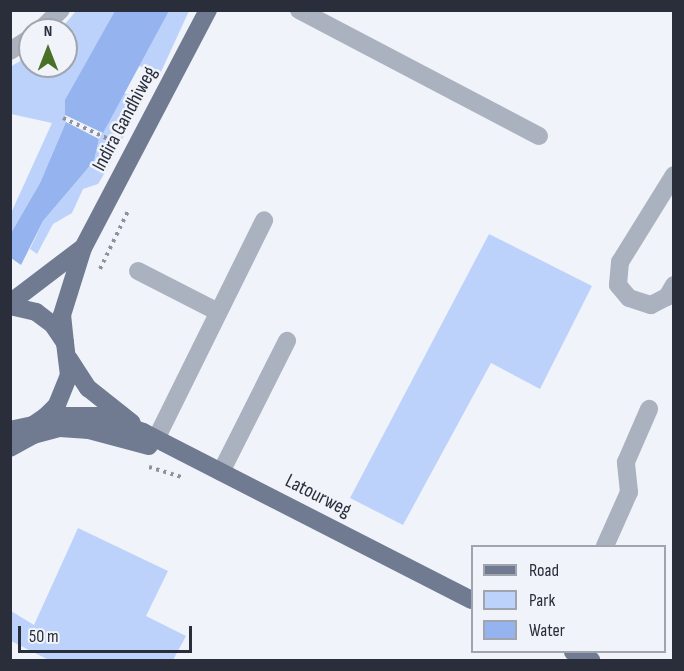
<!DOCTYPE html>
<style>
body{margin:0}
#map{position:relative;width:684px;height:671px;overflow:hidden;background:#f0f3f9;font-family:"Sofia Sans Condensed",sans-serif}
div>[style]{position:absolute}
.green>*{inset:0;background:#bdd2fb}
.water>*{inset:0;background:#95b3ef}
.path>*{height:4px;margin-top:-2px;transform-origin:0;background:repeating-linear-gradient(90deg,#8e929b 0 3px,transparent 0 7.5px)}
.minor>*{height:18px;margin:-9px;padding:0 9px;transform-origin:9px;border-radius:9px;background:#abb2bf}
.major>*{height:18px;margin:-9px;padding:0 9px;transform-origin:9px;border-radius:9px;background:#707b92}
span{translate:-50% -50%;white-space:nowrap;text-align:center;line-height:1.15;-webkit-text-stroke:5px #f0f3f9;paint-order:stroke}
.street-label{font-size:20px;color:#292e3a}
.frame{position:absolute;inset:0;border:12px solid #292e3a;pointer-events:none}
.legend{position:absolute;left:471px;top:545px;width:195px;height:108px;box-sizing:border-box;background:#f0f3f9;border:2px solid #a0a4ad;margin:0;padding:8px 10px;list-style:none;font-size:18px;color:#292e3a}
.legend li{display:flex;align-items:center;gap:12px;height:30px}
.legend b{width:30px;border:2px solid #a0a4ad}
.north{position:absolute;left:18px;top:18px;width:60px;height:60px;box-sizing:border-box;background:#f0f3f9;border:2px solid #a0a4ad;border-radius:50%;rotate:0deg;font-size:16px;font-weight:700;line-height:24px;text-align:center;color:#292e3a}
.north::after{content:'';display:block;margin:auto;width:21px;height:27px;background:#4a6f28;clip-path:polygon(50% 0,100% 100%,50% 72%,0 100%)}
.scale{position:absolute;left:18px;top:626px;width:174px;height:27px;box-sizing:border-box;border:3px solid #292e3a;border-top:0;padding-left:8px;font-size:18px;line-height:21px;white-space:nowrap;color:#292e3a;-webkit-text-stroke:4px #f0f3f9;paint-order:stroke}
</style>
<div id="map">
<div class="green">
<i style="clip-path:polygon(76px 11px,115px 11px,65px 115px,66px 122px,40px 183px,11px 233px,11px 213px,52px 123px,11px 114px,10px 67px,30px 55px,30px 66px,66px 66px,66px 30px,60px 30px)"></i>
<i style="clip-path:polygon(169px 11px,189px 11px,160px 74px,139px 66px)"></i>
<i style="clip-path:polygon(124px 93px,142px 99px,109px 166px,98px 184px,83px 189px,72px 213px,53px 224px,37px 254px,30px 249px,43px 221px,94px 161px,99px 139px)"></i>
<i style="clip-path:polygon(489px 234px,592px 286px,540px 389px,491px 363px,403px 525px,350px 498px)"></i>
<i style="clip-path:polygon(78px 528px,168px 571px,146px 616px,186px 636px,173px 660px,49px 660px,11px 641px,11px 611px,34px 625px)"></i>
</div>
<div class="water">
<i style="clip-path:polygon(115px 11px,169px 11px,103px 133px,65px 115px,65px 100px)"></i>
<i style="clip-path:polygon(66px 122px,99px 139px,94px 161px,43px 221px,21px 265px,11px 258px,11px 233px,40px 183px)"></i>
</div>
<div class="path">
<i style="left:63px;top:118px;width:60px;rotate:24.8deg"></i>
<i style="left:100px;top:269px;width:64px;rotate:-64.2deg"></i>
<i style="left:149px;top:467px;width:37px;rotate:17deg"></i>
</div>
<div class="minor">
<i style="left:299px;top:10px;width:271px;rotate:27.7deg"></i>
<i style="left:40px;top:30px;width:29px;rotate:-44deg"></i>
<i style="left:10px;top:51px;width:24px;rotate:-33deg"></i>
<i style="left:674px;top:175px;width:102px;rotate:121.8deg"></i>
<i style="left:620px;top:262px;width:23px;rotate:95deg"></i>
<i style="left:618px;top:285px;width:17px;rotate:50deg"></i>
<i style="left:629px;top:298px;width:23px;rotate:18deg"></i>
<i style="left:651px;top:305px;width:18px;rotate:-27deg"></i>
<i style="left:667px;top:297px;width:14px;rotate:-60deg"></i>
<i style="left:138px;top:271px;width:90px;rotate:27.1deg"></i>
<i style="left:156px;top:439px;width:244px;rotate:-63.7deg"></i>
<i style="left:221px;top:472px;width:147px;rotate:-63.3deg"></i>
<i style="left:605px;top:546px;width:59px;rotate:-66deg"></i>
<i style="left:629px;top:492px;width:30px;rotate:-96deg"></i>
<i style="left:626px;top:462px;width:58px;rotate:-66.5deg"></i>
</div>
<div class="major">
<i style="left:10px;top:303px;width:89px;rotate:-37.3deg"></i>
<i style="left:10px;top:306px;width:27px;rotate:13deg"></i>
<i style="left:36px;top:312px;width:21px;rotate:37deg"></i>
<i style="left:53px;top:325px;width:22px;rotate:56deg"></i>
<i style="left:65px;top:343px;width:32px;rotate:83deg"></i>
<i style="left:69px;top:375px;width:32px;rotate:112deg"></i>
<i style="left:57px;top:405px;width:16px;rotate:135deg"></i>
<i style="left:46px;top:416px;width:16px;rotate:145deg"></i>
<i style="left:33px;top:425px;width:24px;rotate:168deg"></i>
<i style="left:65px;top:343px;width:28px;rotate:-96deg"></i>
<i style="left:62px;top:315px;width:70px;rotate:-72.6deg"></i>
<i style="left:83px;top:248px;width:269px;rotate:-62.3deg"></i>
<i style="left:69px;top:359px;width:35px;rotate:57deg"></i>
<i style="left:88px;top:388px;width:56px;rotate:38.5deg"></i>
<i style="left:46px;top:416px;width:52px"></i>
<i style="left:98px;top:416px;width:48px;rotate:19.6deg"></i>
<i style="left:143px;top:432px;width:369px;rotate:27.1deg"></i>
<i style="left:10px;top:448px;width:26px;rotate:-29deg"></i>
<i style="left:33px;top:435px;width:28px;rotate:-15deg"></i>
<i style="left:60px;top:428px;width:29px;rotate:4deg"></i>
<i style="left:89px;top:430px;width:62px;rotate:14.9deg"></i>
<i style="left:573px;top:652px;width:20px;rotate:24deg"></i>
</div>
<div class="street-label">
<span style="left:125px;top:119px;rotate:-62deg">Indira Gandhiweg</span>
<span style="left:318px;top:496px;rotate:27deg">Latourweg</span>
</div>
<div class="frame"></div>
<ul class="legend">
<li><b style="height:8px;background:#707b92"></b>Road</li>
<li><b style="height:16px;background:#bdd2fb"></b>Park</li>
<li><b style="height:16px;background:#95b3ef"></b>Water</li>
</ul>
<div class="north">N</div>
<div class="scale">50 m</div>
</div>
